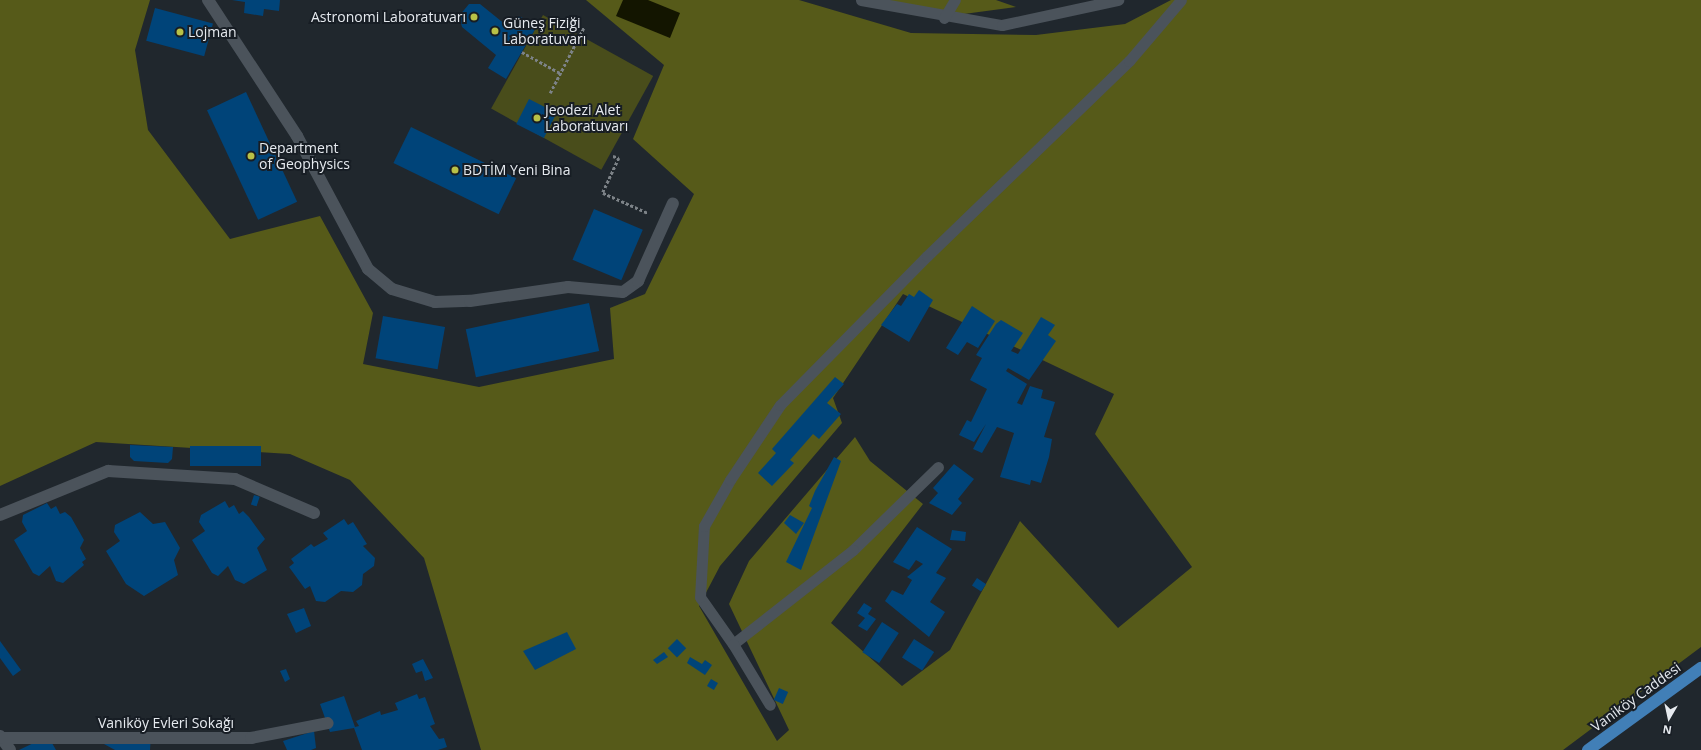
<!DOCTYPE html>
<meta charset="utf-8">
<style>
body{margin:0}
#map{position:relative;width:1701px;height:750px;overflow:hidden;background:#20272d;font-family:"Open Sans",sans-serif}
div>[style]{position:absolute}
.green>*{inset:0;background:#494d1b;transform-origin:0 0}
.forest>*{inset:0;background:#565a19}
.water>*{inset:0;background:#131500}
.building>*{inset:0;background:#004479;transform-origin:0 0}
.path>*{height:2.5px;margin-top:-1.25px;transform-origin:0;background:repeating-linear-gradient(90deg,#7d8388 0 3px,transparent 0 5px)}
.lane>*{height:11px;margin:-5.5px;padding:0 5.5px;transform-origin:5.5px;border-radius:5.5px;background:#4b535b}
.street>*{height:12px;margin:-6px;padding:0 6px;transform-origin:6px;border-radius:6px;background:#4b535b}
.primary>*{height:12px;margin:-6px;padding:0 6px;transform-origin:6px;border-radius:6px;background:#417fb7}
.dots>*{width:11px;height:11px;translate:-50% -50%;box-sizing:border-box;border:2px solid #171d24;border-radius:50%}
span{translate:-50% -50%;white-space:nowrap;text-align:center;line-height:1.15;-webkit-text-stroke:4px #171d24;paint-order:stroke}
.poi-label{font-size:14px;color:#e6eaef}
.right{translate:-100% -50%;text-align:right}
.left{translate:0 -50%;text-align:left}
.street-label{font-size:14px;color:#e6eaef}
.north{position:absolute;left:1649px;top:698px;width:40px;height:40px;-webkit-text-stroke:3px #171d24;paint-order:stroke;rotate:189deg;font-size:11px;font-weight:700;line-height:16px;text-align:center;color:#e6eaef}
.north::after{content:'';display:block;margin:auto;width:14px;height:18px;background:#e6eaef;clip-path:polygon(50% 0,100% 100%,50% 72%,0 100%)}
</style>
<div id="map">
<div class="green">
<i style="left:543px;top:15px;width:126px;height:107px;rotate:29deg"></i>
</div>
<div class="forest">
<i style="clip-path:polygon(evenodd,0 0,150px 0,135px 50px,148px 130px,230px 239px,320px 216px,373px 313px,363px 364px,479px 387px,614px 359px,610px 308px,645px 294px,694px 194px,633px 139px,664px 65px,586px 0,799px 0,911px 33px,1036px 35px,1125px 24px,1171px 0,1701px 0,1701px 647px,1563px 750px,481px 750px,424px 558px,350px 480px,290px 454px,96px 442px,0 486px,0 0,903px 294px,1114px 394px,1095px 434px,1192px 567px,1118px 628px,1020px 521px,950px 650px,902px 686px,831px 623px,923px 504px,870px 461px,855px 437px,749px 561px,729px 604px,789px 730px,777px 741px,699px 606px,720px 566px,842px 423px,833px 398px,903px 294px)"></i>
<i style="clip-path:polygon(886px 0,996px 0,1016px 7px,949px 16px)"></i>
</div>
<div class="water">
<i style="clip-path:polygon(623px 0,648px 0,680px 13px,670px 38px,616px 16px)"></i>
</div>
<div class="building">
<i style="clip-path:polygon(232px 0,280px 0,279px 11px,264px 9px,263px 16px,244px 13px,245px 2px)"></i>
<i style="clip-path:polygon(469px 4px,480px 4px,511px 29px,519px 16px,537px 26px,506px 79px,488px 68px,496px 55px,462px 27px,459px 16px)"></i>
<i style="left:155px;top:8px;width:60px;height:34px;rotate:15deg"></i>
<i style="left:246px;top:92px;width:121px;height:43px;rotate:65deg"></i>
<i style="left:529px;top:99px;width:31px;height:28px;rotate:27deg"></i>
<i style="left:411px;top:127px;width:117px;height:40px;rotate:26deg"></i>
<i style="left:594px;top:209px;width:53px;height:55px;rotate:23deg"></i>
<i style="clip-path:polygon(919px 290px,933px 300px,909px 342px,881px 325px,897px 304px,901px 306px,909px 294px,914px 297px)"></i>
<i style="left:589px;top:303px;width:49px;height:126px;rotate:78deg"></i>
<i style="clip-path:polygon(972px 306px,995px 321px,978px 348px,967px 342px,958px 355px,946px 348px)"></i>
<i style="left:383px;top:316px;width:63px;height:43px;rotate:10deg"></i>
<i style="clip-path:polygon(1041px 317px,1055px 325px,1048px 335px,1056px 341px,1029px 380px,1008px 368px,1006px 371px,1027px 384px,1017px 403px,1022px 405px,1030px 386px,1043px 390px,1041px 398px,1055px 402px,1044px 437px,1052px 439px,1049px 457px,1041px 483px,1031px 480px,1030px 485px,1000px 477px,1014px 433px,997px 427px,982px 453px,973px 449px,986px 424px,974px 442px,959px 435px,967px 420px,971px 422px,987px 389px,970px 380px,982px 358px,976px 355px,996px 324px,1001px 320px,1023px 333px,1011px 351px,1018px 354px)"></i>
<i style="clip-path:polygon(835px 377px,844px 384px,827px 403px,841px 414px,819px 439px,813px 434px,790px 460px,794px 463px,772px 486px,758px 473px,776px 453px,772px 449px)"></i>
<i style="clip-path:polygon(130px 445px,173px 447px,172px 459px,168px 463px,134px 461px,130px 457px)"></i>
<i style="left:261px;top:446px;width:20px;height:71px;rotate:90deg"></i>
<i style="clip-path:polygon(834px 457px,841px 461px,801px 570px,786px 562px,812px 508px,809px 506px,815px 491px)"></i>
<i style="clip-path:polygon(954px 464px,974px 479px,958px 499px,962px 503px,952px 515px,929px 503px,938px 493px,933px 488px)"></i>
<i style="left:254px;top:495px;width:6px;height:10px;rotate:18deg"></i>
<i style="clip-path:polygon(225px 501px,229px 508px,234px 505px,239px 514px,243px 511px,249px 517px,265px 539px,257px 548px,267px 570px,244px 584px,235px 580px,228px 566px,218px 576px,212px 573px,192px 540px,205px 531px,199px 522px,201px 515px)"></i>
<i style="clip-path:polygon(47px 503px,51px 509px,56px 506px,60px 514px,65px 512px,71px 517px,84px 540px,80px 548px,86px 559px,82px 562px,84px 565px,63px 583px,56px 581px,50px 566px,39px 576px,33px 573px,14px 540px,27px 531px,22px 522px,23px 515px)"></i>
<i style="clip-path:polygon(140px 512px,153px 524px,165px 522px,180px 548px,174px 560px,178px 575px,144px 596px,126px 584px,106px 551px,120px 541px,114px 532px,115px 525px)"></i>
<i style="clip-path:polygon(790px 515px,804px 523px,796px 534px,784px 523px)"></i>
<i style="clip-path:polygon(344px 519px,348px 525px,353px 522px,367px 544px,363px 546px,375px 558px,374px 566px,363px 574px,362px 585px,353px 592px,341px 591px,325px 602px,316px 601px,310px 586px,305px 589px,289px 567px,294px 563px,291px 559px,311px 544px,314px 547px,328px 539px,323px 533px)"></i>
<i style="clip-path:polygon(917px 527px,952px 549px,936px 573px,946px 578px,930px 602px,945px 612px,929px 637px,885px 601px,892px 590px,903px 595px,912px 580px,907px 577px,923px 564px,916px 560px,909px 570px,893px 562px)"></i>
<i style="clip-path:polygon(952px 530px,966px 532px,965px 541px,950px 540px)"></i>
<i style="left:977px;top:578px;width:11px;height:9px;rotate:34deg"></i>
<i style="clip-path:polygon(864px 603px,872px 608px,868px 614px,876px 619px,867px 631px,858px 626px,865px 618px,857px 613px)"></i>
<i style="clip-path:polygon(304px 608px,311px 626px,296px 633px,287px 614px)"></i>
<i style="left:882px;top:622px;width:20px;height:36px;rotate:33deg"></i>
<i style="clip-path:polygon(567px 632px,576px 649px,535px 670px,523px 651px)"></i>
<i style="left:677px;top:639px;width:13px;height:13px;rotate:45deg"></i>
<i style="left:914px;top:639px;width:24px;height:22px;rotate:33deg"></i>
<i style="clip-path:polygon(0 641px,21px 670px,13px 676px,0 658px)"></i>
<i style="clip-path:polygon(664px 652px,668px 657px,657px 664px,653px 660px)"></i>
<i style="clip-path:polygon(690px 657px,702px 664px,705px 660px,712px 665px,705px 675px,687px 663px)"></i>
<i style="clip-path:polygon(423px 659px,433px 678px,425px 681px,422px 671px,416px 673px,412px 664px)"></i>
<i style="clip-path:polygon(286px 669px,290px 679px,285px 682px,280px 671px)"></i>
<i style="left:711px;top:679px;width:8px;height:8px;rotate:30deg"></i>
<i style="left:779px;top:688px;width:10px;height:13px;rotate:24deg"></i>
<i style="clip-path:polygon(417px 694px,419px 699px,425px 697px,435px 724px,430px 726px,439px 739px,444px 738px,447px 747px,438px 750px,362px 750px,354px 728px,330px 732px,320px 704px,344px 696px,355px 727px,359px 726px,356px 721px,380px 711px,381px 715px,398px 710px,395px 703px)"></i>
<i style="clip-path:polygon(314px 731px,316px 748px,311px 750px,287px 750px,283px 741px)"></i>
<i style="clip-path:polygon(104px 733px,151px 735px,150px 750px,115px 750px,104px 744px)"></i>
<i style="clip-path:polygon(48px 736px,56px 750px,19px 750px)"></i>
</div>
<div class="path">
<i style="left:522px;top:52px;width:43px;rotate:28.9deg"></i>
<i style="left:550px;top:93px;width:74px;rotate:-62.7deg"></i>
<i style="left:613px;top:156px;width:6px;rotate:18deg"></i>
<i style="left:619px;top:158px;width:38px;rotate:115deg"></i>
<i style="left:603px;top:193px;width:49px;rotate:24deg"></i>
</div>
<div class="lane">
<i style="left:861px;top:0;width:143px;rotate:10.1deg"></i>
<i style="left:1002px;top:25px;width:119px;rotate:-12.2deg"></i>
<i style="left:944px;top:18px;width:21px;rotate:-59deg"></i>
<i style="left:938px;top:467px;width:119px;rotate:135.7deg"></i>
<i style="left:853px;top:550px;width:152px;rotate:141.9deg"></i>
<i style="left:733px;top:644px;width:57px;rotate:-125.1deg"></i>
<i style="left:700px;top:597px;width:71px;rotate:-86.8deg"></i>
<i style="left:704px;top:526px;width:53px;rotate:-60.5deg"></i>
<i style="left:730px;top:480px;width:90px;rotate:-56.3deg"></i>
<i style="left:780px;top:405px;width:209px;rotate:-45.4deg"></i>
<i style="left:927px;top:256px;width:281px;rotate:-44deg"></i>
<i style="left:1129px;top:61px;width:80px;rotate:-49.6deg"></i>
<i style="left:733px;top:644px;width:71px;rotate:58.8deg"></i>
</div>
<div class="street">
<i style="left:208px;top:0;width:163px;rotate:56.8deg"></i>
<i style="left:297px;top:136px;width:151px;rotate:61.9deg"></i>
<i style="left:368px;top:269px;width:31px;rotate:40deg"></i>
<i style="left:392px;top:289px;width:45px;rotate:16.8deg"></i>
<i style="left:435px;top:302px;width:35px;rotate:-2deg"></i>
<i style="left:470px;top:301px;width:99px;rotate:-8.1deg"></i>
<i style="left:568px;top:287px;width:55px;rotate:5.2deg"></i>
<i style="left:623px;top:292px;width:19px;rotate:-36deg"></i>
<i style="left:638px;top:281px;width:85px;rotate:-65.8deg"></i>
<i style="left:0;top:515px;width:117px;rotate:-22.2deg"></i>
<i style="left:108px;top:471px;width:127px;rotate:3.6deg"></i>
<i style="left:235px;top:479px;width:86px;rotate:23.3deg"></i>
<i style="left:0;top:736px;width:17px;rotate:54deg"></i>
<i style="left:3px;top:738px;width:248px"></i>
<i style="left:251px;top:738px;width:78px;rotate:-11deg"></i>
</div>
<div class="primary">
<i style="left:1588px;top:750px;width:140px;rotate:-36deg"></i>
</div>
<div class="dots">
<i style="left:474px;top:17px;background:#b8c147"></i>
<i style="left:495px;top:31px;background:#b8c147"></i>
<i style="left:180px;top:32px;background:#b8c147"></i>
<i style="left:537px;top:118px;background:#b8c147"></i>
<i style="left:251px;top:156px;background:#b8c147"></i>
<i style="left:455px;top:170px;background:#b8c147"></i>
</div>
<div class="poi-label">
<span class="right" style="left:466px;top:17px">Astronomi Laboratuvarı</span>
<span class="left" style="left:503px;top:31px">Güneş Fiziği<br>Laboratuvarı</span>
<span class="left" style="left:188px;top:32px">Lojman</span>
<span class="left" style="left:545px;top:118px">Jeodezi Alet<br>Laboratuvarı</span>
<span class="left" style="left:259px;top:156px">Department<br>of Geophysics</span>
<span class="left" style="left:463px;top:170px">BDTİM Yeni Bina</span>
</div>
<div class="street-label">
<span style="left:1636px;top:697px;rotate:-36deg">Vaniköy Caddesi</span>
<span style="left:166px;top:723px">Vaniköy Evleri Sokağı</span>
</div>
<div class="north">N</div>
</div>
